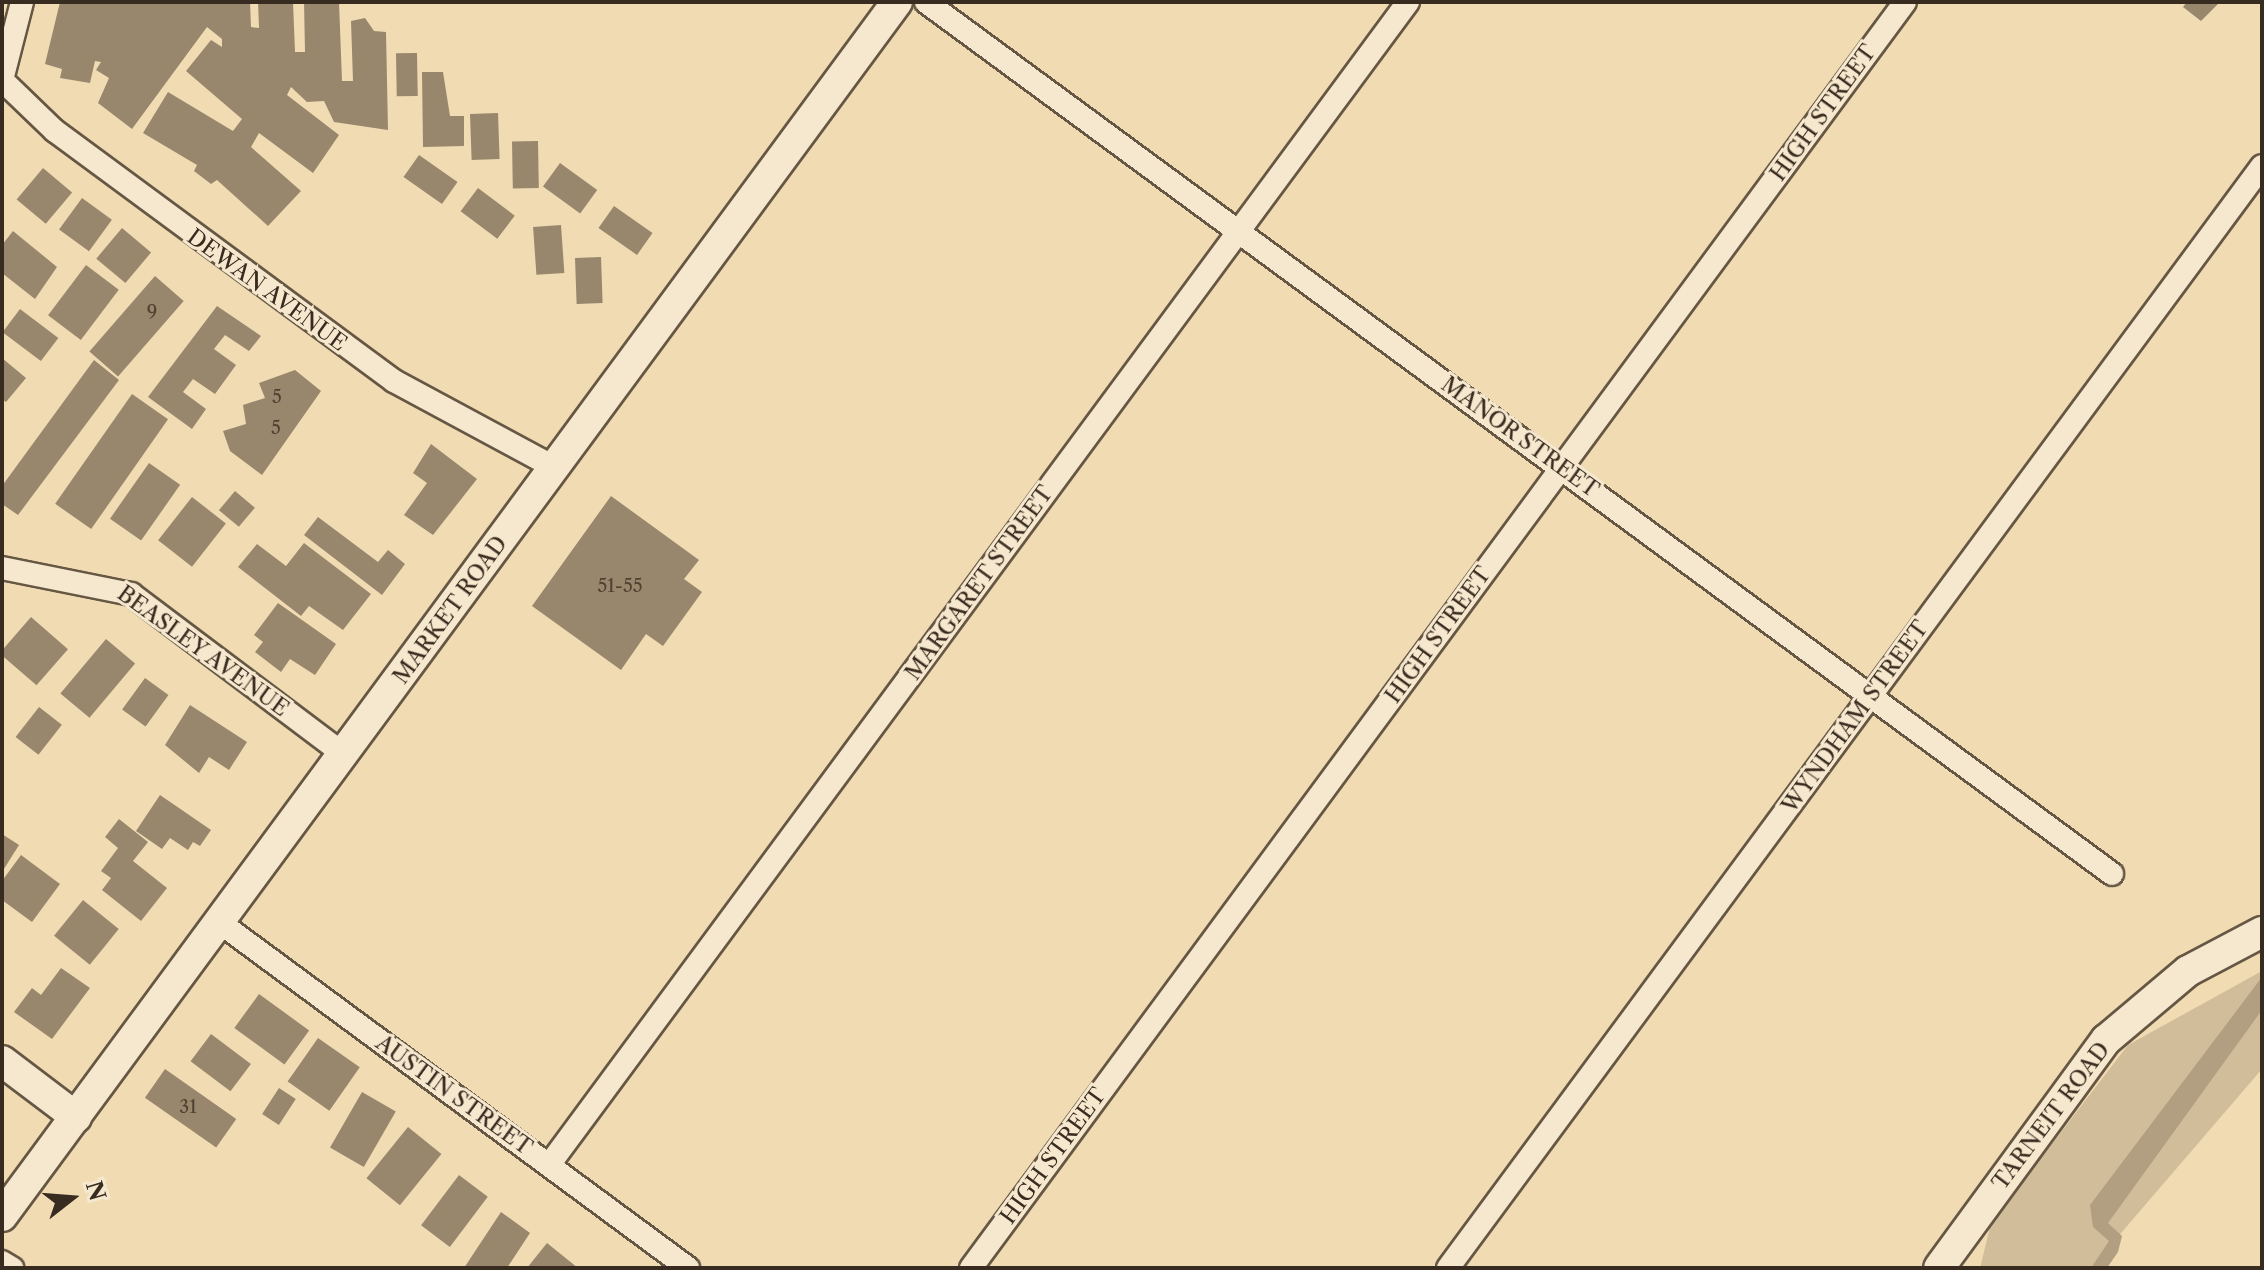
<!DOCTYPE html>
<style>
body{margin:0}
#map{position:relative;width:2264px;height:1270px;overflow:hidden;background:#f1dbb3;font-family:"Libre Caslon Text",serif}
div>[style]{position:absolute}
.green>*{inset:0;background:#d2bd9a}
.water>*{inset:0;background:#b29f81}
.building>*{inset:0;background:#98876c;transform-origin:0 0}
.roads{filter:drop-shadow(2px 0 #665744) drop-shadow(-2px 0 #665744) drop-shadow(0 2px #665744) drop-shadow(0 -2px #665744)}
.street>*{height:22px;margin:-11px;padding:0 11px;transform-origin:11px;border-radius:11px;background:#f6e8ce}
.secondary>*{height:30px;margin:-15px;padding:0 15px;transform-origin:15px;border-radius:15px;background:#f6e8ce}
span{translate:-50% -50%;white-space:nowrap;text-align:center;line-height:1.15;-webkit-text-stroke:6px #f6e8ce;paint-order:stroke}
.number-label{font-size:18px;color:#504232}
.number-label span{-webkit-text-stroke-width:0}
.street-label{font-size:22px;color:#382b1f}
.frame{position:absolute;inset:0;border:4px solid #382b1f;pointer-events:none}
.north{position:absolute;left:32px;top:1158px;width:80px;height:80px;-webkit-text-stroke:6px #f6e8ce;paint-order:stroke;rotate:73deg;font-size:22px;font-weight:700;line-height:32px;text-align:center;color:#382b1f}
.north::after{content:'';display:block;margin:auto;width:28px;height:36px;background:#382b1f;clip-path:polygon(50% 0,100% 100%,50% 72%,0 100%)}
</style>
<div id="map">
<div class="green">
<i style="clip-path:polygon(2262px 971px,2262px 1069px,2091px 1268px,1980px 1268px,1991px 1223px,2128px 1045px)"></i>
</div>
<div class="water">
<i style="clip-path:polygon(2262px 977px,2262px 1010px,2108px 1223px,2122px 1236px,2118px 1252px,2107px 1268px,2091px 1268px,2109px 1241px,2093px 1227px,2090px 1205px)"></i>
</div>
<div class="building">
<i style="clip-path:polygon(60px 2px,250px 2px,251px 27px,259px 28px,258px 2px,293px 2px,295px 52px,305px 52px,304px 2px,339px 2px,342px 81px,353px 81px,351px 21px,365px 18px,374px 31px,386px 32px,388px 130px,334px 122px,324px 101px,307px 102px,291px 87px,287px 95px,339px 135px,313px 173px,259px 133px,251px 147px,301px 191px,268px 226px,217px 180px,211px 184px,194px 171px,197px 165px,143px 133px,168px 92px,233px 131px,242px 119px,186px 71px,211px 40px,222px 47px,222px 39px,207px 27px,132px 129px,98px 103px,109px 78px,96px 70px,101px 62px,95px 61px,90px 83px,60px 78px,62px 69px,45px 64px)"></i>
<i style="clip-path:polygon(2187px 2px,2220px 2px,2201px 21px,2183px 7px)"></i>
<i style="left:417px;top:53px;width:43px;height:21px;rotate:89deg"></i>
<i style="clip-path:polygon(422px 72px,443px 72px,450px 116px,464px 116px,464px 146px,423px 147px)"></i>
<i style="left:498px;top:113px;width:46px;height:28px;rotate:88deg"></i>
<i style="left:538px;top:141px;width:47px;height:26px;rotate:89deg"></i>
<i style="left:419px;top:155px;width:47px;height:27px;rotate:35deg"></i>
<i style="left:560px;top:163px;width:46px;height:29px;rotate:36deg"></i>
<i style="left:43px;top:168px;width:38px;height:41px;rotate:40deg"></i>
<i style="left:478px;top:188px;width:46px;height:29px;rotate:37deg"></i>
<i style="left:82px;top:198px;width:37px;height:39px;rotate:36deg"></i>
<i style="left:614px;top:206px;width:47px;height:27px;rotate:35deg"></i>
<i style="left:561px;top:225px;width:48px;height:28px;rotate:86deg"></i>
<i style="left:122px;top:228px;width:38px;height:40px;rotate:40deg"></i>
<i style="clip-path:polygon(13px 231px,57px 267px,35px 299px,2px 273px,2px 245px)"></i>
<i style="left:601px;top:257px;width:46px;height:26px;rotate:88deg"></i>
<i style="left:86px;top:265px;width:41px;height:63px;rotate:37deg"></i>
<i style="left:155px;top:276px;width:38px;height:100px;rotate:41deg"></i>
<i style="clip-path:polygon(217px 306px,261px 336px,249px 351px,225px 335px,214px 349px,236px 365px,215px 394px,193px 379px,183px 392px,206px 409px,192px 429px,148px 397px)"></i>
<i style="left:20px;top:309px;width:48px;height:29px;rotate:37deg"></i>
<i style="clip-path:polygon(2px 358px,26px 378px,6px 402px,2px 399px)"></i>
<i style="clip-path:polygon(94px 360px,119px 380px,18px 515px,2px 504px,2px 486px)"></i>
<i style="clip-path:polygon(295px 370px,321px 391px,262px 475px,230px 451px,223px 431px,246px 424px,243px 405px,265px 398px,259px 383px)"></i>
<i style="left:132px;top:394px;width:44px;height:134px;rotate:35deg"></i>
<i style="clip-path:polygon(431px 444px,477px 479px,433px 535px,404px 515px,427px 483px,413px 473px)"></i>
<i style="left:149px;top:463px;width:38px;height:68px;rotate:35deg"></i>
<i style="left:235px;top:491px;width:26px;height:25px;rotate:40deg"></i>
<i style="clip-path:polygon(611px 496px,699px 560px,684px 579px,702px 592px,663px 646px,646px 634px,621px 670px,532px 606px)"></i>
<i style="left:192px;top:497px;width:43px;height:55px;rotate:38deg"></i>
<i style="clip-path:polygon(318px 517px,378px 562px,388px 550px,405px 564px,382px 595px,304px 535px)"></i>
<i style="clip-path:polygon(304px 543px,371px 594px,343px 630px,309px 606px,301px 616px,238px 567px,257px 544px,286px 566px)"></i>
<i style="clip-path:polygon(278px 603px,336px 644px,315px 675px,290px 659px,281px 672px,255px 652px,263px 642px,254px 635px)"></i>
<i style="left:31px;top:617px;width:49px;height:48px;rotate:41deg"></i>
<i style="left:106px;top:639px;width:38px;height:71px;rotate:40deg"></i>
<i style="left:145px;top:678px;width:29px;height:39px;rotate:36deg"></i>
<i style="clip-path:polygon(190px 705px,247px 742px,229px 770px,209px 757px,199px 773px,165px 745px)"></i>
<i style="left:39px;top:707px;width:29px;height:38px;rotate:38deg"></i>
<i style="clip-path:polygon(160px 795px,211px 830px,200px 846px,193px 842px,188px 850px,170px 838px,162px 849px,136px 831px)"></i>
<i style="clip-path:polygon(119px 819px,148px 842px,133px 861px,167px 888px,141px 921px,102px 890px,111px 878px,101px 871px,118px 848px,105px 837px)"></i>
<i style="clip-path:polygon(2px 834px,19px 845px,2px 872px)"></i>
<i style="clip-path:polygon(21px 855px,60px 884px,32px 922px,2px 900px,2px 881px)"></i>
<i style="left:83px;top:900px;width:46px;height:46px;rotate:39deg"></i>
<i style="clip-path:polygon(61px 968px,90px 988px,52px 1039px,14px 1012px,32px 988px,41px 995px)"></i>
<i style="left:259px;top:994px;width:62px;height:42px;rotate:36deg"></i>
<i style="left:211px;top:1034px;width:50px;height:34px;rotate:37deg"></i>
<i style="left:318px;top:1038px;width:51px;height:53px;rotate:35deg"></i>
<i style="left:165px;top:1069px;width:87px;height:35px;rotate:35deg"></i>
<i style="left:279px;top:1088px;width:20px;height:31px;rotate:33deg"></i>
<i style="left:362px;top:1092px;width:39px;height:64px;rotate:30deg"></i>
<i style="left:408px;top:1127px;width:43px;height:66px;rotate:39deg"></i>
<i style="left:459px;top:1175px;width:36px;height:63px;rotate:37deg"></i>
<i style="clip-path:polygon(501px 1212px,530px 1233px,507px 1268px,464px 1268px)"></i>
<i style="clip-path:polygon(547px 1243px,578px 1268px,527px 1268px)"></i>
</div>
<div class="roads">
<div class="street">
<i style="left:926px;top:2px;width:1472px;rotate:36.32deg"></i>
<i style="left:2px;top:80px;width:74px;rotate:43.9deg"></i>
<i style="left:55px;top:131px;width:421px;rotate:36.4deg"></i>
<i style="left:394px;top:381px;width:182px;rotate:28.3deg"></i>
<i style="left:2px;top:80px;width:81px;rotate:-75.6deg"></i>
<i style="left:2px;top:568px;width:132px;rotate:11.4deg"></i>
<i style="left:131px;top:594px;width:268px;rotate:37deg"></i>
<i style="left:219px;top:922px;width:583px;rotate:36.42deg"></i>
<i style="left:549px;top:1165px;width:1446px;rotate:-53.55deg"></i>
<i style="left:2px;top:1262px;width:12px;rotate:31deg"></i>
<i style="left:971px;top:1268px;width:1573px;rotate:-53.58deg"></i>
<i style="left:1448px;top:1268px;width:1370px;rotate:-53.55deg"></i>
</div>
<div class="secondary">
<i style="left:2px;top:1061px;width:93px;rotate:37.1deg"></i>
<i style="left:2px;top:1216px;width:1508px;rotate:-53.6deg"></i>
<i style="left:1939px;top:1268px;width:283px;rotate:-53.8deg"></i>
<i style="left:2106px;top:1040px;width:107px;rotate:-40.1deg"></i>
<i style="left:2188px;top:971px;width:84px;rotate:-27.8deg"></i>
</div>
</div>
<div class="number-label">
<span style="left:152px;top:312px">9</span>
<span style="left:277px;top:397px">5</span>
<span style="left:276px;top:428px">5</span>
<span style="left:620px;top:586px">51-55</span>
<span style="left:188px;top:1107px">31</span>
</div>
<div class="street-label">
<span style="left:1823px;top:113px;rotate:-54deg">HIGH STREET</span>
<span style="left:267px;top:290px;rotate:36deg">DEWAN AVENUE</span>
<span style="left:1520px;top:437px;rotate:36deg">MANOR STREET</span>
<span style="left:979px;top:583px;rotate:-54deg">MARGARET STREET</span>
<span style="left:450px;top:610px;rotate:-54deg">MARKET ROAD</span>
<span style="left:1438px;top:635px;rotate:-54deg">HIGH STREET</span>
<span style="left:203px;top:651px;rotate:36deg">BEASLEY AVENUE</span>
<span style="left:1855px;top:717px;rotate:-54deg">WYNDHAM STREET</span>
<span style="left:454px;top:1095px;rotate:36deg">AUSTIN STREET</span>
<span style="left:2051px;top:1116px;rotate:-53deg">TARNEIT ROAD</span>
<span style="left:1053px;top:1156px;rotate:-54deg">HIGH STREET</span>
</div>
<div class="frame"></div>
<div class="north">N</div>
</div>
